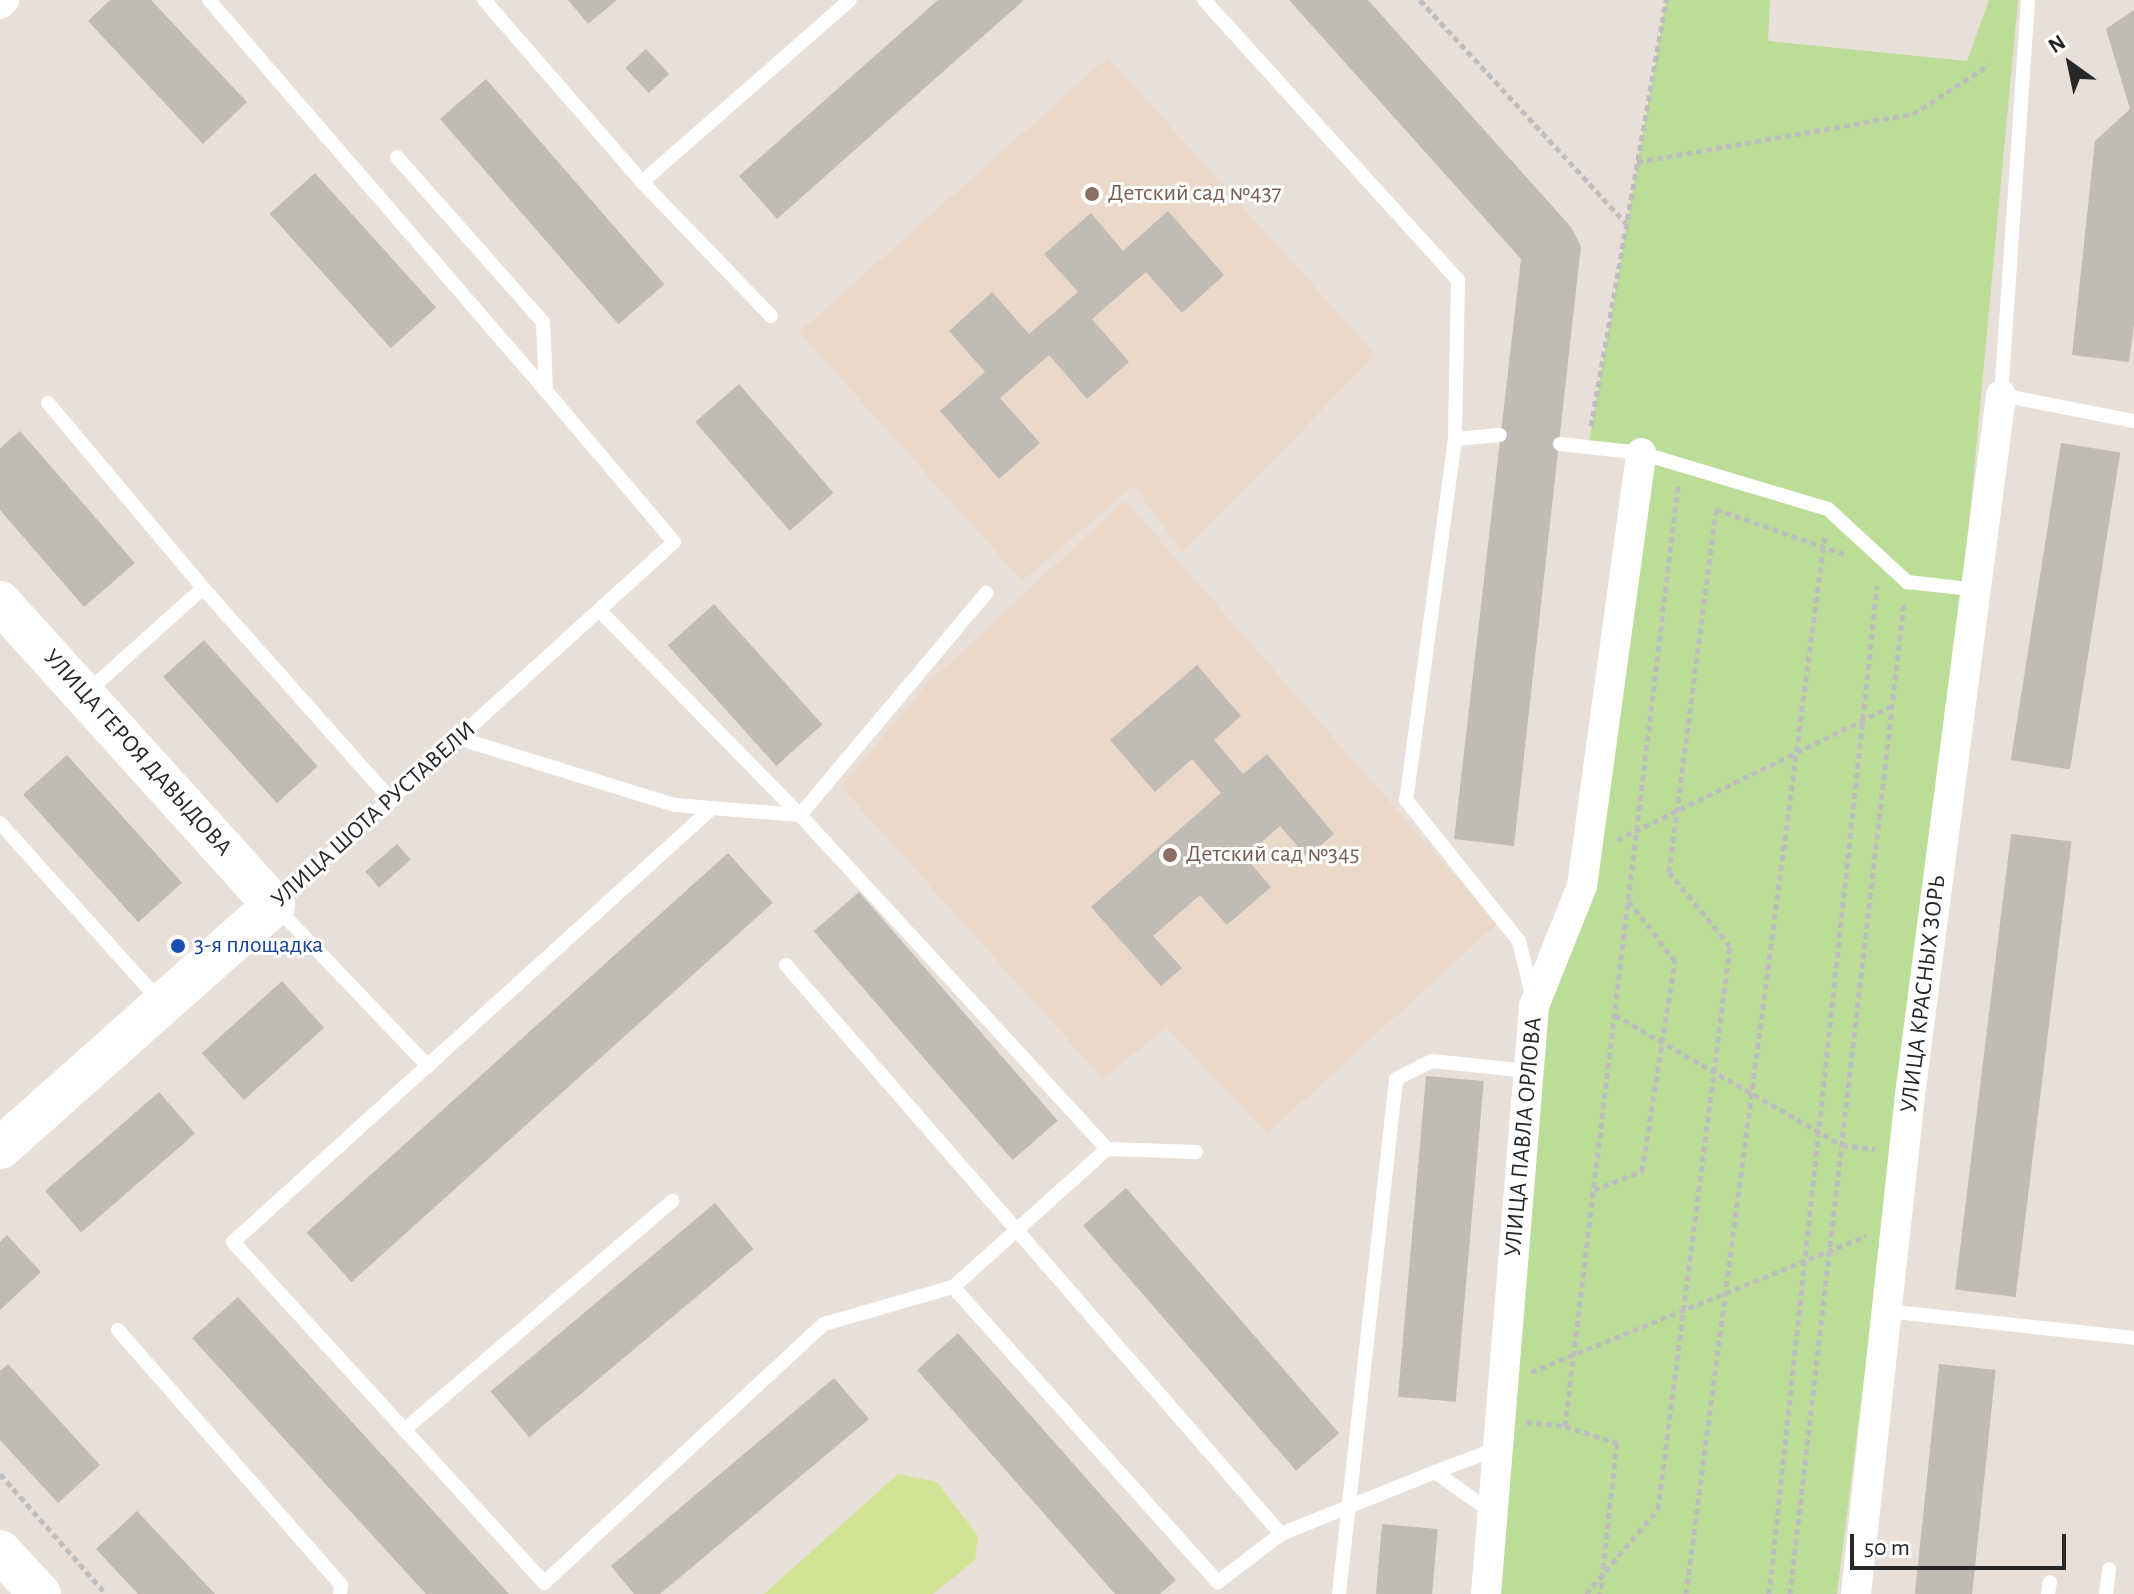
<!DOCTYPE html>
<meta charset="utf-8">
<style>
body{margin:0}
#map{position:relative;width:2134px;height:1594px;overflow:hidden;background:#e9dfd9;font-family:"Alegreya Sans",sans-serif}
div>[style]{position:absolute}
.education>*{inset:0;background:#ead9c9}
.green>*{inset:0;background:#bcdd98}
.pitch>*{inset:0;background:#d1e494}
.building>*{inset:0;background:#c1bbb5;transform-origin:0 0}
.path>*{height:5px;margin-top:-2.5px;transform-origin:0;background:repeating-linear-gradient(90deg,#bebebe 0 6px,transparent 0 10px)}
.lane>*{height:14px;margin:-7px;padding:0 7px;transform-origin:7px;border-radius:7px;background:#fff}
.street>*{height:30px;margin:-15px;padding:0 15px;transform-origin:15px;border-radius:15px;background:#fff}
.secondary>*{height:42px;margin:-21px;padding:0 21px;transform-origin:21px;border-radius:21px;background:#fff}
.dots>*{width:22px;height:22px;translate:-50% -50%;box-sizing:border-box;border:4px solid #fff;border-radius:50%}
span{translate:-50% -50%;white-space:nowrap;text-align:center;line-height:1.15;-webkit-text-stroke:6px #fff;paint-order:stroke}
.education-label{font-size:24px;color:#785e54}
.left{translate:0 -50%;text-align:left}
.street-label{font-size:24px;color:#272727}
.transit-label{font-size:24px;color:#164399}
.north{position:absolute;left:2030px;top:24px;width:80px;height:80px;-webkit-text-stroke:6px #fff;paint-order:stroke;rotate:327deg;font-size:22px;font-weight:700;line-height:32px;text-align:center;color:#272727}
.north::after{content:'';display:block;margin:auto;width:28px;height:36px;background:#272727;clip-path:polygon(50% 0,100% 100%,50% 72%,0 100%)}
.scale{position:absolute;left:1850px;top:1534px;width:216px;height:36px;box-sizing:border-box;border:4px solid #272727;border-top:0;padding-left:10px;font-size:24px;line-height:28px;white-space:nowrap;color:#272727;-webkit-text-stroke:6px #fff;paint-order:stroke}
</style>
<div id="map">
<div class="education">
<i style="clip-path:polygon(1108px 57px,1376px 355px,1182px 552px,1134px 486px,1022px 581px,799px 332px)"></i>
<i style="clip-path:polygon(1125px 500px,1497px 924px,1267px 1134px,1166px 1027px,1103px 1079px,841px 787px,928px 683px)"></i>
</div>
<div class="green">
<i style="clip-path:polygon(1666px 0,1770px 0,1768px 41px,1967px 61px,1989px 0,2018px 0,1963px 589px,1837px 1594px,1483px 1594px,1534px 1006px,1582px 886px,1641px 453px,1588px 447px)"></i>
</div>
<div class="pitch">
<i style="clip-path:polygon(898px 1474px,937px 1482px,978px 1536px,975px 1560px,933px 1594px,764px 1594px)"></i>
</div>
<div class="building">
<i style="clip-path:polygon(110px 0,151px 0,247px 102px,203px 144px,88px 21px)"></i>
<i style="clip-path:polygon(568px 0,617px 0,588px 24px)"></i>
<i style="clip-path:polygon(938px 0,1024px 0,777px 219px,739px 176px)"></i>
<i style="clip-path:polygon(1289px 0,1368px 0,1571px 227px,1581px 246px,1514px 846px,1454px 839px,1521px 259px)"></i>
<i style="clip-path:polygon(2134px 10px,2134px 325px,2129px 362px,2072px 355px,2095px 141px,2130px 109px,2106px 29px)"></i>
<i style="left:646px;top:49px;width:34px;height:28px;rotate:47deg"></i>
<i style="left:486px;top:79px;width:272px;height:61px;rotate:49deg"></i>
<i style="left:315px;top:173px;width:181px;height:61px;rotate:48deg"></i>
<i style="clip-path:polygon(1168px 211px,1224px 275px,1182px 313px,1146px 272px,1092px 319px,1129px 362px,1087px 399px,1049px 355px,1000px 398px,1040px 443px,999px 479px,940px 411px,985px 372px,949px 331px,992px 292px,1029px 334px,1078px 292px,1044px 254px,1091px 213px,1123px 251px)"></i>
<i style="left:739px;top:384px;width:144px;height:58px;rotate:49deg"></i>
<i style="clip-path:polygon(20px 431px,135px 563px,84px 607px,0 510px,0 448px)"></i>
<i style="left:2061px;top:443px;width:60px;height:321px;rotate:9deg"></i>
<i style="left:714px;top:604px;width:162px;height:62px;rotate:48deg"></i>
<i style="left:204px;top:640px;width:170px;height:55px;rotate:48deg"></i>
<i style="clip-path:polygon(1197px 665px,1241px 716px,1214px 740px,1243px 774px,1267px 754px,1334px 834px,1307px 857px,1280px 826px,1245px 857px,1271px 887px,1227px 925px,1200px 895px,1153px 936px,1182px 968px,1161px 986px,1091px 907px,1221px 793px,1192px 759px,1155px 792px,1110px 740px)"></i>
<i style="left:67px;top:755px;width:172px;height:59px;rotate:48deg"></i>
<i style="left:2011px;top:834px;width:61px;height:459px;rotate:7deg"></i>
<i style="left:397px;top:844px;width:21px;height:42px;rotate:49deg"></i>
<i style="left:728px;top:853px;width:67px;height:567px;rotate:48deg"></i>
<i style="left:859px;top:892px;width:303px;height:60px;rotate:49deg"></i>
<i style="left:282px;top:981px;width:63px;height:108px;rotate:48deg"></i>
<i style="left:1426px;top:1076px;width:58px;height:322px;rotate:5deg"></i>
<i style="left:159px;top:1092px;width:55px;height:151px;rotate:49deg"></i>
<i style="left:1126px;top:1188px;width:325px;height:57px;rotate:49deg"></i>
<i style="left:715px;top:1203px;width:60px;height:293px;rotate:50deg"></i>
<i style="clip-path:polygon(7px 1235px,41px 1272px,0 1310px,0 1242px)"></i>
<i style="clip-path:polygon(238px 1297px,509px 1594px,426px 1594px,192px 1338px)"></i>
<i style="clip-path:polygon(958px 1333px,1176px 1580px,1160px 1594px,1115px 1594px,917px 1370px)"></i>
<i style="clip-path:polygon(8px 1364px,100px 1465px,58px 1503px,0 1440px,0 1371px)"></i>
<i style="left:1939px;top:1364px;width:57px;height:231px;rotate:6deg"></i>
<i style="clip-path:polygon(834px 1378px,869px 1419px,660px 1594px,634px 1594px,611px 1566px)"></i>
<i style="clip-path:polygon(137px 1511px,215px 1594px,138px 1594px,96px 1549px)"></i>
<i style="left:1382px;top:1524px;width:56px;height:70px;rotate:5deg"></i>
</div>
<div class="path">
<i style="left:1420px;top:0;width:304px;rotate:47.3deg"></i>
<i style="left:1637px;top:162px;width:280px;rotate:-9.9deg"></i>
<i style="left:1913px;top:114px;width:90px;rotate:-32.8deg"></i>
<i style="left:1591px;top:426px;width:433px;rotate:-80deg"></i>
<i style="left:1617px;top:840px;width:306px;rotate:-26deg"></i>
<i style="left:1615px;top:1015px;width:262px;rotate:29.8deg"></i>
<i style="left:1842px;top:1145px;width:33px;rotate:7deg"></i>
<i style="left:1594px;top:1190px;width:52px;rotate:-21.6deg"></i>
<i style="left:1642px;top:1171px;width:213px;rotate:-81.1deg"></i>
<i style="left:1675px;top:961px;width:77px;rotate:-127.6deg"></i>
<i style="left:1531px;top:1372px;width:362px;rotate:-22.1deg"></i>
<i style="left:1526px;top:1422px;width:39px;rotate:6deg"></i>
<i style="left:1565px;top:1426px;width:55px;rotate:18.1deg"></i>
<i style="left:1617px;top:1443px;width:152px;rotate:96.4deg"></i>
<i style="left:1565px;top:1426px;width:947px;rotate:-83.15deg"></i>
<i style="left:0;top:1474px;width:160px;rotate:48.5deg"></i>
<i style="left:1586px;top:1594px;width:111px;rotate:-49.7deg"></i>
<i style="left:1658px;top:1509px;width:568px;rotate:-82.71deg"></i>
<i style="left:1730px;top:946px;width:96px;rotate:-129.5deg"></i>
<i style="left:1669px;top:872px;width:366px;rotate:-82.6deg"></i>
<i style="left:1716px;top:509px;width:136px;rotate:19.4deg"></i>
<i style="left:1686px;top:1594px;width:1069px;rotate:-82.53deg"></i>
<i style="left:1769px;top:1594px;width:1014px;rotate:-83.88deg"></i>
<i style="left:1790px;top:1594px;width:999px;rotate:-83.44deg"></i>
</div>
<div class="lane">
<i style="left:209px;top:0;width:516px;rotate:49.24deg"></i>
<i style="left:484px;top:0;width:241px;rotate:49deg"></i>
<i style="left:642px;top:182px;width:186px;rotate:46.1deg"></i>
<i style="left:1204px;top:0;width:378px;rotate:47.8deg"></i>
<i style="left:1458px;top:280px;width:159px;rotate:91.1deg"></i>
<i style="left:1455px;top:439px;width:45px;rotate:-5.1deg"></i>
<i style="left:2028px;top:0;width:396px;rotate:93.9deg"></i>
<i style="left:2001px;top:395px;width:136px;rotate:11.1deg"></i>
<i style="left:397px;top:157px;width:220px;rotate:48.5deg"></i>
<i style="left:543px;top:322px;width:69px;rotate:87.5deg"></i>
<i style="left:546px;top:391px;width:198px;rotate:49.7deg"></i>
<i style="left:674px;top:542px;width:540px;rotate:137.78deg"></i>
<i style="left:274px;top:905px;width:223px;rotate:46.3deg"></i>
<i style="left:642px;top:182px;width:276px;rotate:-41.2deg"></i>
<i style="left:48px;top:403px;width:241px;rotate:50deg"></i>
<i style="left:203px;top:588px;width:156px;rotate:138.1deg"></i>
<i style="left:1455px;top:439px;width:364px;rotate:97.7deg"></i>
<i style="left:1406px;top:800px;width:181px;rotate:51.3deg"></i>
<i style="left:1519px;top:941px;width:60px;rotate:76.4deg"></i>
<i style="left:1560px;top:444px;width:81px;rotate:6.3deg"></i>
<i style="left:1641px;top:453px;width:195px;rotate:16.7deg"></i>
<i style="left:1828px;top:509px;width:108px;rotate:42.7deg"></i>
<i style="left:1907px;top:582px;width:71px;rotate:6.4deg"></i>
<i style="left:203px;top:588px;width:285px;rotate:48.4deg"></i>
<i style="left:602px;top:613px;width:283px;rotate:45.6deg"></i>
<i style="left:800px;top:815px;width:290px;rotate:-50deg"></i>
<i style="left:458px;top:738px;width:227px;rotate:17.2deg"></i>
<i style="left:675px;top:805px;width:125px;rotate:4.6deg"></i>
<i style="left:800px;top:815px;width:454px;rotate:47.4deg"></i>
<i style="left:1107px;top:1149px;width:89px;rotate:1.9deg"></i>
<i style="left:712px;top:808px;width:646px;rotate:137.82deg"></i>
<i style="left:233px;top:1242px;width:462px;rotate:47.6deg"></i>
<i style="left:544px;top:1583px;width:381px;rotate:-42.8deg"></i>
<i style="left:824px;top:1324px;width:134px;rotate:-16deg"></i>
<i style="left:0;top:823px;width:238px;rotate:48.1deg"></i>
<i style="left:786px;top:965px;width:754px;rotate:48.98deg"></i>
<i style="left:1281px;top:1534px;width:166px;rotate:-21.9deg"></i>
<i style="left:1107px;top:1149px;width:207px;rotate:138.1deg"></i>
<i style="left:953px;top:1287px;width:397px;rotate:48.1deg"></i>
<i style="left:1218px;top:1582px;width:79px;rotate:-37.3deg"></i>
<i style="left:1886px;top:1311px;width:249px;rotate:6.2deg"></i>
<i style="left:118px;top:1330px;width:339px;rotate:48.8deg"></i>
<i style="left:341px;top:1585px;width:9px;rotate:96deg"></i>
<i style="left:404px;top:1430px;width:353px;rotate:-40.5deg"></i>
<i style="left:1493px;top:1513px;width:71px;rotate:-144.7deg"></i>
<i style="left:1435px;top:1472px;width:68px;rotate:-20.6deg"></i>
<i style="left:1339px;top:1594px;width:518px;rotate:-83.68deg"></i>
<i style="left:1396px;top:1079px;width:40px;rotate:-26.6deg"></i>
<i style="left:1432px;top:1061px;width:98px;rotate:5.9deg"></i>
<i style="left:2048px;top:1594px;width:12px;rotate:-81deg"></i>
<i style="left:2106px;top:1594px;width:25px;rotate:-83deg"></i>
</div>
<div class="street">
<i style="left:0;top:4px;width:6px;rotate:-45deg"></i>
<i style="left:1486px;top:1594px;width:590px;rotate:-85.33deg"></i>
<i style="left:1534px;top:1006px;width:129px;rotate:-68.2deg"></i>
<i style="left:1582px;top:886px;width:437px;rotate:-82.2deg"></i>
<i style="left:1856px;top:1594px;width:502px;rotate:-83.82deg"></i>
<i style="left:1910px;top:1095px;width:706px;rotate:-82.59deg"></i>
</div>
<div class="secondary">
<i style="left:0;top:602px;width:409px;rotate:47.9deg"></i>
<i style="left:274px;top:905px;width:366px;rotate:138.4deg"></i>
<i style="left:0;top:1551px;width:59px;rotate:47.1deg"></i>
</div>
<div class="dots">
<i style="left:1092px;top:194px;background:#8d6e63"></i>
<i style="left:1170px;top:855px;background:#8d6e63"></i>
<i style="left:178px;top:946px;background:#1a4fb4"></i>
</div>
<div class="education-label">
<span class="left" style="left:1108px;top:194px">Детский сад №437</span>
<span class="left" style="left:1186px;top:855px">Детский сад №345</span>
</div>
<div class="street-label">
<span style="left:137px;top:753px;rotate:48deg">УЛИЦА ГЕРОЯ ДАВЫДОВА</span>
<span style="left:374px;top:815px;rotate:-42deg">УЛИЦА ШОТА РУСТАВЕЛИ</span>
<span style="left:1924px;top:994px;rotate:-83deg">УЛИЦА КРАСНЫХ ЗОРЬ</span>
<span style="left:1524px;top:1137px;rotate:-85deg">УЛИЦА ПАВЛА ОРЛОВА</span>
</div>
<div class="transit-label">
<span class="left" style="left:194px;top:946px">3-я площадка</span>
</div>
<div class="north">N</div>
<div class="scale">50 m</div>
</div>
